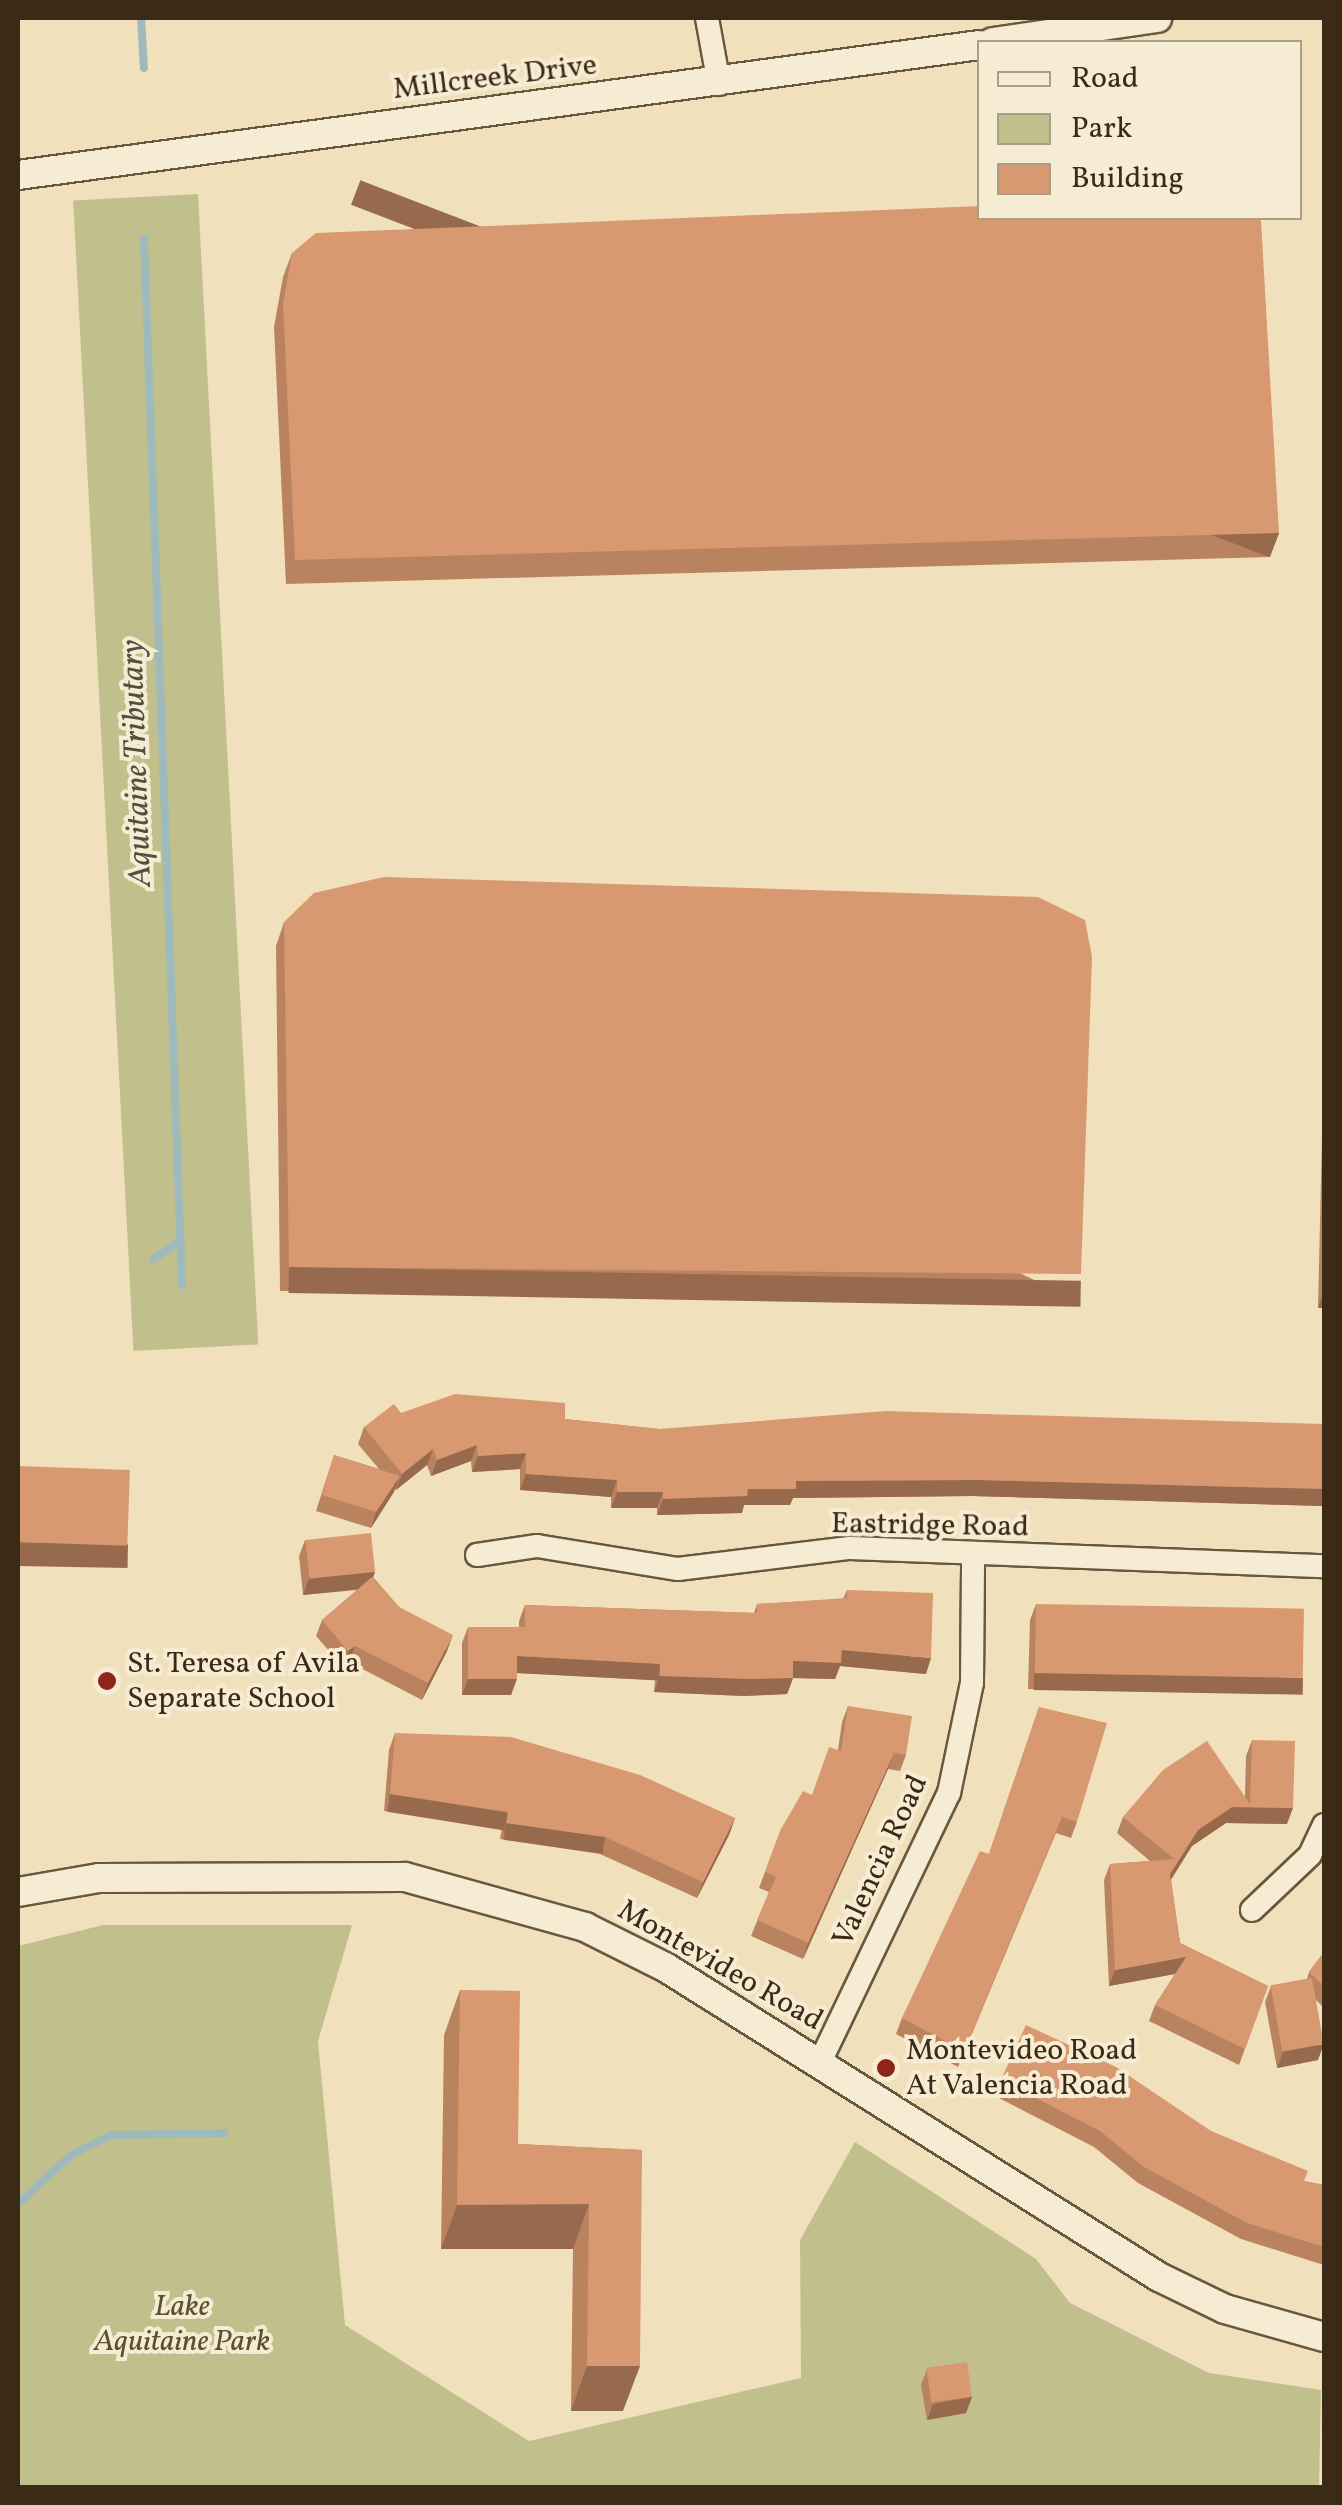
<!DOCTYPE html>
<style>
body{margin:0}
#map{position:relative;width:1342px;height:2505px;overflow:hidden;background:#f1e0bc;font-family:Vollkorn,serif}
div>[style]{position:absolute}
.green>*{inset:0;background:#c1c08c;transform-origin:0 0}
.stream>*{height:8px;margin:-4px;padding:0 4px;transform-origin:4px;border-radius:4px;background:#a0babc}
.roads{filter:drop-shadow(2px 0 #68583f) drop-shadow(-2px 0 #68583f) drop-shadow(0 2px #68583f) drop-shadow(0 -2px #68583f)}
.minor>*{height:22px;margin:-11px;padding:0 11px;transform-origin:11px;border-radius:11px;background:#f6ebd3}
.tertiary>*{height:28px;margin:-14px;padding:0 14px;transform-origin:14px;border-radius:14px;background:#f6ebd3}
.wall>*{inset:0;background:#ba8360}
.shaded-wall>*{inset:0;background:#976a4e;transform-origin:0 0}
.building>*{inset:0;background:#d89870;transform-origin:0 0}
.dots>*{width:28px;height:28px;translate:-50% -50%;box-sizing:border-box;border:5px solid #f6ebd3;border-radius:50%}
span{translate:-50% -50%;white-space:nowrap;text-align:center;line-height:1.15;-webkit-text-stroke:8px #f6ebd3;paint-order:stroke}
.street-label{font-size:30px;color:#3b2a15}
.poi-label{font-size:30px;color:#3b2a15}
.left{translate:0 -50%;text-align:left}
.park-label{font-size:30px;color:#5c5033;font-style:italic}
.water-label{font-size:32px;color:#544e3f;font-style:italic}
.frame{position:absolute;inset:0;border:20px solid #3b2a15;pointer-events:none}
.legend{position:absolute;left:977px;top:40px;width:325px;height:180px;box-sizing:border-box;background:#f6ebd3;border:2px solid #ab9e87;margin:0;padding:12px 18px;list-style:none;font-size:30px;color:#3b2a15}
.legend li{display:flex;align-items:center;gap:20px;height:50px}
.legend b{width:50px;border:2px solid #ab9e87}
</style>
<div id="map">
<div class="green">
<i style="left:198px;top:194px;width:1152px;height:125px;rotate:87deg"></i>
<i style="clip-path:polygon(103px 1925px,352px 1925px,318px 2041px,345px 2325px,529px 2441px,801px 2378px,800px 2240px,855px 2142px,1036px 2259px,1070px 2303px,1209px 2373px,1321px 2390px,1319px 2487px,18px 2488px,18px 1946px)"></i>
</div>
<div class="stream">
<i style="left:141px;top:18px;width:50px;rotate:86.6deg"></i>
<i style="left:144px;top:239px;width:1047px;rotate:87.92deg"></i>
<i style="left:153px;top:1259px;width:34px;rotate:-34deg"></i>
<i style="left:18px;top:2204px;width:72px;rotate:-42.8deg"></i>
<i style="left:71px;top:2155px;width:45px;rotate:-26.6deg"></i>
<i style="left:111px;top:2135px;width:113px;rotate:-1deg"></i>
</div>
<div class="roads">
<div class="minor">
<i style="left:707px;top:18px;width:67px;rotate:79.7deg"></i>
<i style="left:477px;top:1555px;width:61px;rotate:-8.5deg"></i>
<i style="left:537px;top:1546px;width:143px;rotate:9.3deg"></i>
<i style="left:678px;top:1569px;width:173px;rotate:-7deg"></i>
<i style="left:850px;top:1548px;width:474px;rotate:2.2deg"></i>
<i style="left:1252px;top:1910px;width:80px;rotate:-43.5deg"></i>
<i style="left:1310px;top:1855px;width:33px;rotate:-65deg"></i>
<i style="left:820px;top:2062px;width:298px;rotate:-64.4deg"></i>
<i style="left:949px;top:1793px;width:112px;rotate:-78.2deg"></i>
<i style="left:972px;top:1683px;width:126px;rotate:-89.5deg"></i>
</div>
<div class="tertiary">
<i style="left:993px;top:42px;width:166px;rotate:-8.3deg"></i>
<i style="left:18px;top:175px;width:970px;rotate:-7.7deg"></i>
<i style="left:18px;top:1892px;width:82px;rotate:-9.8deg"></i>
<i style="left:99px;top:1878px;width:306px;rotate:-0.2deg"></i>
<i style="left:405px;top:1877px;width:187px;rotate:15.5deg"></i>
<i style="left:585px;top:1927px;width:89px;rotate:26.6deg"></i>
<i style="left:665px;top:1967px;width:583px;rotate:32.11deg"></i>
<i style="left:1159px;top:2277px;width:73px;rotate:25.9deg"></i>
<i style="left:1225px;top:2309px;width:103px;rotate:15.8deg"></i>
</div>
</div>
<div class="wall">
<i style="clip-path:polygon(292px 253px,1279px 533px,1270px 557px,286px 584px,274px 327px,283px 277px)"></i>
<i style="clip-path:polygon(284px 922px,1072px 1298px,280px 1291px,276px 946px)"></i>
<i style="clip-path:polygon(1324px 1051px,1324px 1308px,1318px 1308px)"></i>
<i style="clip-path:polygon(401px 1413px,565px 1419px,659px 1429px,1324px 1424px,1324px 1506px,972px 1496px,793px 1498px,790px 1505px,744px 1505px,742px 1513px,657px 1515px,657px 1508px,611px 1508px,611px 1497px,520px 1490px,520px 1469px,472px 1472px,471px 1461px,431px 1476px,427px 1465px,396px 1490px,395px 1489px,371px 1528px,316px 1511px,334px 1455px,379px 1469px,358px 1444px,364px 1427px)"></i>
<i style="clip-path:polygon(305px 1540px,375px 1572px,373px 1577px,399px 1607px,447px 1651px,422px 1700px,349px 1662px,343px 1667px,316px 1636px,322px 1620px,357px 1590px,303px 1595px,299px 1556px)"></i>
<i style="clip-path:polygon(847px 1590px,926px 1674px,840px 1666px,835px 1679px,793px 1678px,787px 1694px,744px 1696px,654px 1692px,655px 1680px,517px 1673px,511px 1695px,462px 1695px,462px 1643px,468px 1627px,519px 1627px,519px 1621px,525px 1605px,754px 1613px,757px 1604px,843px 1599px)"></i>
<i style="clip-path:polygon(1036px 1604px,1297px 1694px,1028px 1689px,1030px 1620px)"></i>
<i style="clip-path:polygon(848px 1706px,906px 1755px,900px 1771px,888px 1769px,803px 1959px,751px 1936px,769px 1892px,759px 1888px,781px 1829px,812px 1795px,838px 1750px,842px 1722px)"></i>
<i style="clip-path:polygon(1039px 1707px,1077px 1822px,1071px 1838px,1056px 1833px,958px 2067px,896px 2034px,902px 2018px,989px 1854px)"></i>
<i style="clip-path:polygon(395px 1733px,735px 1818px,729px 1835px,697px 1898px,600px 1854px,500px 1839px,502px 1828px,384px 1811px,389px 1750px)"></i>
<i style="clip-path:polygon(1252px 1740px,1287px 1824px,1226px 1823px,1192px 1846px,1171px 1880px,1180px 1943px,1268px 1986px,1239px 2065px,1149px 2021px,1155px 2005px,1175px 1974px,1109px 1986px,1104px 1880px,1110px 1864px,1150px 1861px,1117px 1833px,1123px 1817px,1245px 1796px,1246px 1756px)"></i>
<i style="clip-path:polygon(1324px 1952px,1324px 2008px,1316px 2000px,1318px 2060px,1277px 2068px,1265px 2002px,1271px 1986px,1307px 1979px,1309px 1972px)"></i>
<i style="clip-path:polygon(460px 1990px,518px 2144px,642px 2150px,623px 2411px,571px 2411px,573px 2249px,441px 2249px,444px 2035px)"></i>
<i style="clip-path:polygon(1001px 2080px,1211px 2131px,1304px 2181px,1324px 2185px,1324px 2265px,1241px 2239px,1138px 2183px,1094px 2147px,995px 2096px)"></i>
<i style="clip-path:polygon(927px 2369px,972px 2397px,966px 2413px,927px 2420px,921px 2385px)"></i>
</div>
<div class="shaded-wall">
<i style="left:1279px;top:533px;width:26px;height:984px;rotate:111deg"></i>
<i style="left:289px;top:1267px;width:792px;height:26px;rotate:1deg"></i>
<i style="clip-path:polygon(1324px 1291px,1324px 1308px,1318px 1308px)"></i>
<i style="clip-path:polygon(477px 1445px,471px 1461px,431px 1476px,437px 1460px)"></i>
<i style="clip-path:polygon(433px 1449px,427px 1465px,396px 1490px,402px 1474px)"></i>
<i style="clip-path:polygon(526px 1453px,520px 1469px,472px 1472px,478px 1456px)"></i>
<i style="clip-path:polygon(526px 1474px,617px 1480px,611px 1497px,520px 1490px)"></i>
<i style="clip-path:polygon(400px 1476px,394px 1492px,371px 1528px,376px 1512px)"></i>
<i style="clip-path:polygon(978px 1480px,1324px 1489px,1324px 1506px,972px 1496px,793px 1498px,790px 1505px,744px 1505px,742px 1513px,657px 1515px,663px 1499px,796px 1481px)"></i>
<i style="clip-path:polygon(617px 1492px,663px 1492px,657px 1508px,611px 1508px)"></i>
<i style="left:18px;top:1542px;width:110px;height:24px;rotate:1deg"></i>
<i style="clip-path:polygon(375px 1572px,369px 1588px,303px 1595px,309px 1578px)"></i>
<i style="clip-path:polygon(453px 1635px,447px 1651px,422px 1700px,428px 1683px)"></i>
<i style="clip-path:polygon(355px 1646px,349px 1662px,343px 1667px,348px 1651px)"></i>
<i style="clip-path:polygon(842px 1650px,931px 1658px,926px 1674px,840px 1666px,835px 1679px,793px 1678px,787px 1694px,744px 1696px,654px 1692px,660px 1676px,793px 1661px)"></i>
<i style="left:517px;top:1656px;width:143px;height:17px;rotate:3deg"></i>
<i style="left:1034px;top:1673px;width:269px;height:17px;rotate:1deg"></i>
<i style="clip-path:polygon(468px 1679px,517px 1679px,511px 1695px,462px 1695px)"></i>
<i style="clip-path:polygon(894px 1753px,888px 1769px,803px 1959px,808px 1943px)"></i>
<i style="left:390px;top:1794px;width:119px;height:18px;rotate:9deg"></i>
<i style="clip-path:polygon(1232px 1807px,1293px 1808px,1287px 1824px,1226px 1823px,1192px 1846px,1164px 1890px,1170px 1874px,1198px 1830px)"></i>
<i style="clip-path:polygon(735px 1818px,729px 1835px,697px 1898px,703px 1882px)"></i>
<i style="left:506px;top:1823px;width:100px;height:17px;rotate:8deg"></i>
<i style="clip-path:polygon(1186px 1957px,1180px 1973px,1109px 1986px,1115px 1970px)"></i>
<i style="clip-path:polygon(1324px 2044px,1318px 2060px,1277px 2068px,1283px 2052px)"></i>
<i style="clip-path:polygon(589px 2204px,573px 2249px,441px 2249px,457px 2205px)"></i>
<i style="clip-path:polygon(587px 2366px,640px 2366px,623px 2411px,571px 2411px)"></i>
<i style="clip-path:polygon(972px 2397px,966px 2413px,927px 2420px,933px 2404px)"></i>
</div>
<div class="building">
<i style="clip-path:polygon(980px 206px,980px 218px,1257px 218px,1261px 221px,1279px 533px,295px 560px,283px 303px,292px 253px,316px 233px)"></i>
<i style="clip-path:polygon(384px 877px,1038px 897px,1085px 920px,1092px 957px,1081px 1274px,289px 1267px,284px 922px,314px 893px)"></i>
<i style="clip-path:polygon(455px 1394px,565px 1403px,565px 1419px,659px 1429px,886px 1411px,1324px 1424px,1324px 1489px,978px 1480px,796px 1481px,796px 1489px,748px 1489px,747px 1496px,663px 1499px,663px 1492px,617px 1492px,617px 1480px,526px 1474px,526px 1453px,478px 1456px,477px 1445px,437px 1460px,433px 1449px,402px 1474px,364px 1427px,394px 1404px,401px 1413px)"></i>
<i style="clip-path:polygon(334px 1455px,400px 1476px,376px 1512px,322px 1495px)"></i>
<i style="left:18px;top:1466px;width:112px;height:76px;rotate:2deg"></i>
<i style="left:371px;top:1533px;width:39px;height:66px;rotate:84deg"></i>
<i style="clip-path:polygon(372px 1577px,399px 1607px,453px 1635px,428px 1683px,355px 1646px,348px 1651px,322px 1620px)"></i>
<i style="clip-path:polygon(847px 1590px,933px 1593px,931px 1658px,842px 1650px,841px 1663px,793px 1661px,793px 1678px,749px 1679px,660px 1676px,660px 1664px,517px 1656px,517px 1679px,468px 1679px,468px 1627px,525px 1627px,525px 1605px,757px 1613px,757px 1604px,847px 1598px)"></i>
<i style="left:1036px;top:1604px;width:268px;height:69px;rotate:1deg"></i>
<i style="clip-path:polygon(848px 1706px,912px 1716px,906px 1755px,894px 1753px,808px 1943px,757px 1920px,776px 1877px,765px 1872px,781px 1829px,803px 1791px,812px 1795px,829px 1747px,841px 1751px)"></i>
<i style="clip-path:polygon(1039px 1707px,1107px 1723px,1077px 1822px,1062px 1817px,964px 2051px,902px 2018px,980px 1851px,989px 1854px)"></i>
<i style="clip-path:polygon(395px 1733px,511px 1737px,640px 1775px,735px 1818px,703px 1882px,605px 1837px,506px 1823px,508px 1812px,390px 1794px)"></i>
<i style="clip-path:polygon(1252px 1740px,1295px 1741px,1293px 1808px,1232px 1807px,1198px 1830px,1170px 1874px,1180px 1943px,1268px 1986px,1245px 2049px,1155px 2005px,1186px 1957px,1115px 1970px,1110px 1864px,1174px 1859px,1123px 1817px,1163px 1770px,1207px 1741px,1250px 1804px)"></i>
<i style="clip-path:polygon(1324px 1952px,1324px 1986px,1309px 1972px)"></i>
<i style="left:1312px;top:1978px;width:67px;height:42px;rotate:80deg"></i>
<i style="clip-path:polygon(460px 1990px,520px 1991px,518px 2144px,642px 2150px,640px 2366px,587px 2366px,589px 2204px,457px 2205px)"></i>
<i style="clip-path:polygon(1026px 2025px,1116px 2067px,1211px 2131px,1308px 2171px,1304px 2181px,1324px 2185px,1324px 2247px,1247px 2223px,1144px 2167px,1100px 2131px,1001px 2080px)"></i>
<i style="left:967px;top:2362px;width:35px;height:41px;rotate:82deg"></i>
</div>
<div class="dots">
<i style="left:107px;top:1681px;background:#8f2418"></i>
<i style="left:886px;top:2068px;background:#8f2418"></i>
</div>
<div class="street-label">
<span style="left:495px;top:78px;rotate:-7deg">Millcreek Drive</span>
<span style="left:930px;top:1526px;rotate:1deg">Eastridge Road</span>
<span style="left:881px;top:1861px;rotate:-65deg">Valencia Road</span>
<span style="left:720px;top:1966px;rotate:30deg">Montevideo Road</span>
</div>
<div class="poi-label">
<span class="left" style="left:127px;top:1681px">St. Teresa of Avila<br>Separate School</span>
<span class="left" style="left:906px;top:2068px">Montevideo Road<br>At Valencia Road</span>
</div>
<div class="park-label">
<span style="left:182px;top:2324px">Lake<br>Aquitaine Park</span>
</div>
<div class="water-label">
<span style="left:138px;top:763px;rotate:-92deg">Aquitaine Tributary</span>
</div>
<div class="frame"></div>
<ul class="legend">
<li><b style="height:12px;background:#f6ebd3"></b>Road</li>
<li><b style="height:28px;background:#c1c08c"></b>Park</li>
<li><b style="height:28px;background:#d89870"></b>Building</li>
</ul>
</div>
